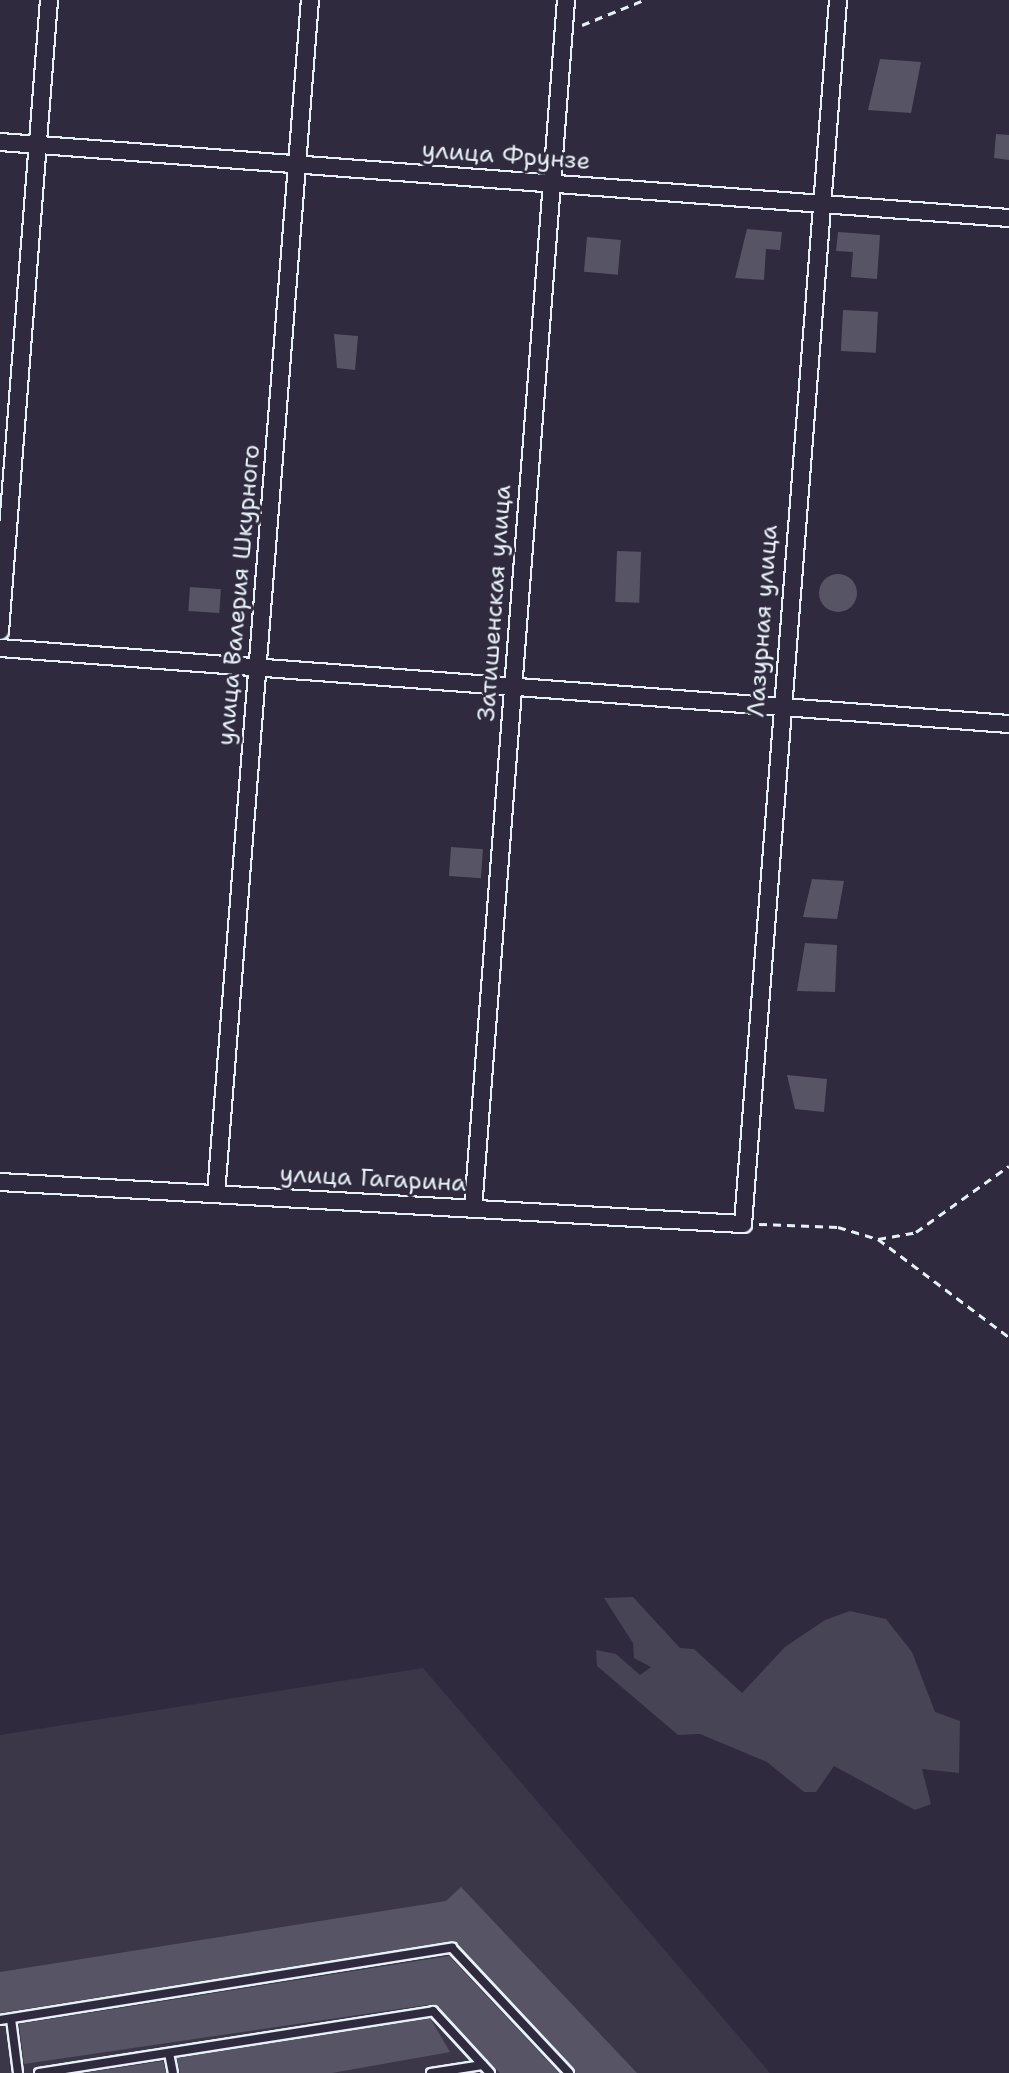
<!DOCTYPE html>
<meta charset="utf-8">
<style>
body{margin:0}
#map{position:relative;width:1009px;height:2073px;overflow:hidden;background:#2f2a3d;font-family:"Shantell Sans",sans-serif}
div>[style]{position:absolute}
.built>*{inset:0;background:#3b3749}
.green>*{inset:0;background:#464455}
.building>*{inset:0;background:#575565;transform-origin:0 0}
.round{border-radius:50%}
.path>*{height:3px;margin-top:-1.5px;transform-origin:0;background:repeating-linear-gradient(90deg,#e8f1f8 0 8px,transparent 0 14px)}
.roads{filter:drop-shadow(2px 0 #e8f1f8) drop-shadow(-2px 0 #e8f1f8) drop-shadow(0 2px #e8f1f8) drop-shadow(0 -2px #e8f1f8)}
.service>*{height:8px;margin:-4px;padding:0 4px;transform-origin:4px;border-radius:4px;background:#2f2a3d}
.minor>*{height:16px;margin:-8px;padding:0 8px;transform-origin:8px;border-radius:8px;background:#2f2a3d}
span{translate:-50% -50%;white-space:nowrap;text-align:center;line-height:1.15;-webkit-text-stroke:6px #2f2a3d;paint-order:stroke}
.street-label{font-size:24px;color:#e8f1f8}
</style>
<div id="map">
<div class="built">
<i style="clip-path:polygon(423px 1668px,770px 2073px,0 2073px,0 1735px)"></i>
</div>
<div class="green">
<i style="clip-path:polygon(633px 1597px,680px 1648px,694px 1649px,742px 1693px,785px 1647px,825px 1620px,850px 1611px,886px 1619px,912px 1652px,935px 1712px,960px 1721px,959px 1773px,922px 1769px,931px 1804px,915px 1810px,834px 1766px,816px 1792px,804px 1792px,767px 1762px,700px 1734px,678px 1735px,597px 1666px,596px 1650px,616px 1654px,640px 1675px,651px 1667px,634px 1658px,633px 1643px,604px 1598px)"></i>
</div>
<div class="building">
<i style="clip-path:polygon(880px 59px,921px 62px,911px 113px,868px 110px)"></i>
<i style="clip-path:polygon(996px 134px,1009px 135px,1009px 160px,994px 158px)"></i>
<i style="clip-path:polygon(747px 229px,782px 232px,780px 250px,766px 249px,764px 280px,735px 278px)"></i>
<i style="clip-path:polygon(838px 232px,880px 235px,877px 279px,851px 277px,853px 252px,836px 251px)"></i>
<i style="left:587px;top:237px;width:34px;height:35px;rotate:5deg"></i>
<i style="left:843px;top:310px;width:35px;height:41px;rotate:3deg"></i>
<i style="clip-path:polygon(334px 334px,358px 336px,355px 370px,337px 368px)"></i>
<i style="left:617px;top:551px;width:24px;height:51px;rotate:2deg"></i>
<i class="round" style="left:819px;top:574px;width:38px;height:38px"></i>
<i style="left:190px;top:587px;width:31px;height:24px;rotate:4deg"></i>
<i style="left:451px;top:847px;width:32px;height:29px;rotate:4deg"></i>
<i style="clip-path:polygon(812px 879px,844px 881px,837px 919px,803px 917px)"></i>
<i style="clip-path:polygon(805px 943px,837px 945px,835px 992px,797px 991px)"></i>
<i style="clip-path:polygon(787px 1075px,827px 1079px,824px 1112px,795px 1109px)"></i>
<i style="clip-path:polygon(461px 1887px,637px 2073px,576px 2073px,454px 1941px,0 2013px,0 1972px,446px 1901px)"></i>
<i style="clip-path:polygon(449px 1956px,559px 2073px,500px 2073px,433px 2004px,24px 2064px,19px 2024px)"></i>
<i style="clip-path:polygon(430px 2018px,450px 2052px,332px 2073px,180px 2073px,177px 2058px)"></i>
<i style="clip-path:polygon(163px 2061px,166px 2073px,84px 2073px)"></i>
</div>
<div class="path">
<i style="left:582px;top:25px;width:67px;rotate:-22deg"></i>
<i style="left:759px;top:1224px;width:79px;rotate:2.2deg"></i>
<i style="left:838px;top:1227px;width:42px;rotate:16.7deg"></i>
<i style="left:878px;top:1239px;width:164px;rotate:36.8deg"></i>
<i style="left:878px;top:1239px;width:39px;rotate:-10deg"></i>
<i style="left:916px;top:1232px;width:114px;rotate:-35.4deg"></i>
</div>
<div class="roads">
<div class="service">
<i style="left:11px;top:2019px;width:54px;rotate:82.6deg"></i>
<i style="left:0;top:2020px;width:458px;rotate:-9.1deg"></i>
<i style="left:452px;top:1948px;width:171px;rotate:46.9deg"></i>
<i style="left:169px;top:2053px;width:20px;rotate:79deg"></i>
<i style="left:39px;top:2073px;width:399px;rotate:-8.9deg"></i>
<i style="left:433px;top:2011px;width:84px;rotate:47.4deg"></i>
<i style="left:431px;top:2073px;width:52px;rotate:-8.9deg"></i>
</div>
<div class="minor">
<i style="left:0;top:142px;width:1012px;rotate:4.31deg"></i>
<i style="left:0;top:631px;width:633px;rotate:-85.56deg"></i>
<i style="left:0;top:648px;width:1012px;rotate:4.31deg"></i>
<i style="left:0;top:1182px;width:744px;rotate:3.24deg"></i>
<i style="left:743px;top:1224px;width:1228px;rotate:-85.56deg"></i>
<i style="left:216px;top:1194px;width:1198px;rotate:-85.5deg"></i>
<i style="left:473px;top:1209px;width:1213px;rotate:-85.6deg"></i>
</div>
</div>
<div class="street-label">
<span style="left:506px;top:156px;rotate:4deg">улица Фрунзе</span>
<span style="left:239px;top:595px;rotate:-85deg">улица Валерия Шкурного</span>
<span style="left:495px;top:603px;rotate:-86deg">Затишенская улица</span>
<span style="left:763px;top:621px;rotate:-86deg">Лазурная улица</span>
<span style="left:373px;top:1179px;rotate:3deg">улица Гагарина</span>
</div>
</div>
